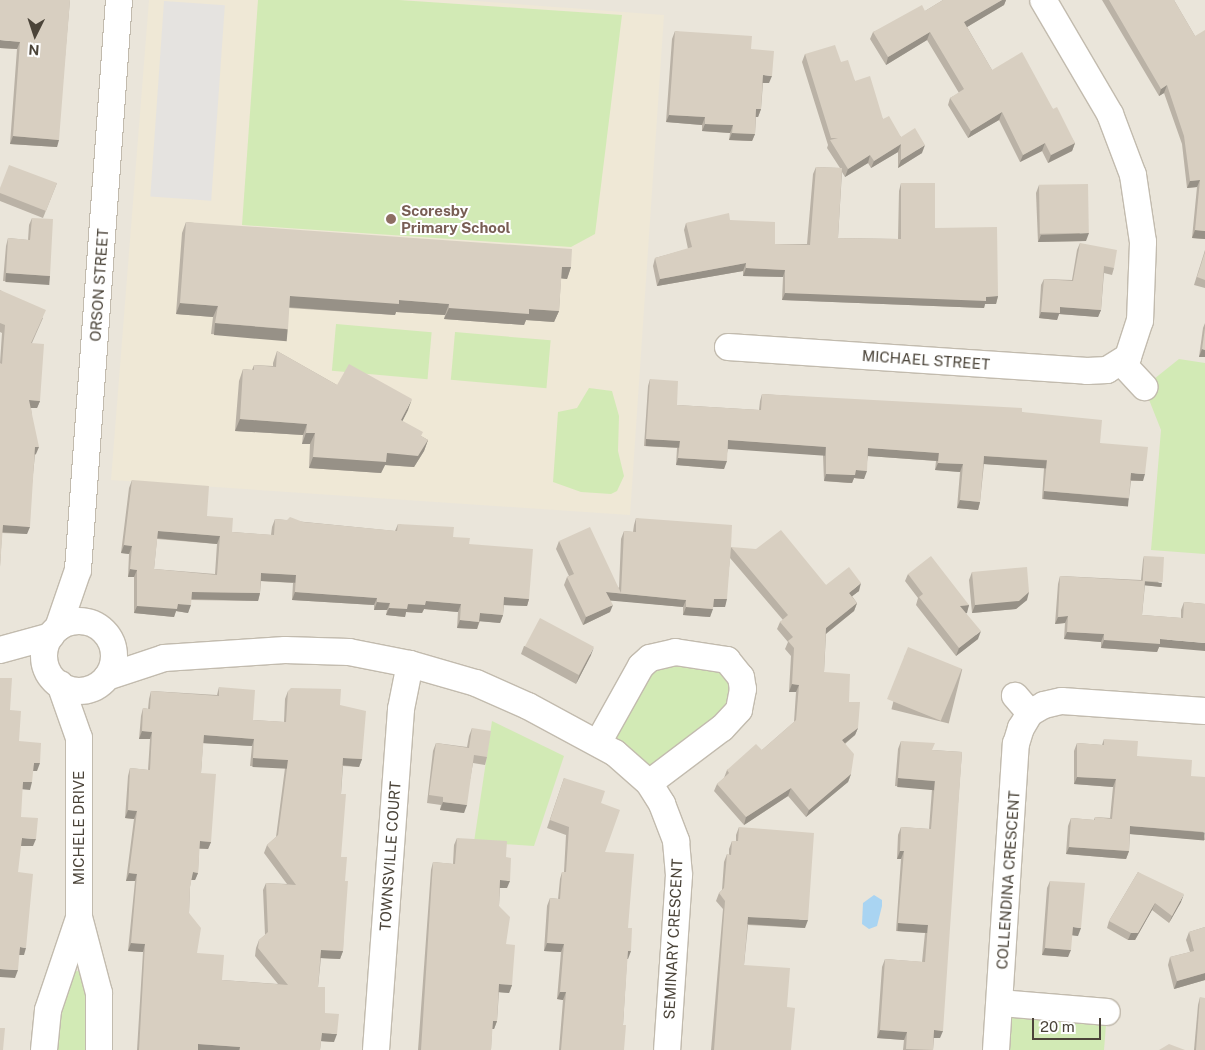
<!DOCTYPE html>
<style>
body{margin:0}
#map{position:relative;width:1205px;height:1050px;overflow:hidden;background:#f6f3ec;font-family:"Public Sans",sans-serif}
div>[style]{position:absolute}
.residential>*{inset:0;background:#eae5da;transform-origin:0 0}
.education>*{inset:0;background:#efe8d6}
.green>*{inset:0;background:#d2eab5;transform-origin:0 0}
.parking>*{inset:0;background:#e5e3e0;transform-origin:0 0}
.water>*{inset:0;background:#a9d4f2}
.roads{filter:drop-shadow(1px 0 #c2bbae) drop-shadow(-1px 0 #c2bbae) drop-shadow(0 1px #c2bbae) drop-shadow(0 -1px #c2bbae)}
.minor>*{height:26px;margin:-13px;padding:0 13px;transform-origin:13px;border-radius:13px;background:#fff}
.minor>.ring{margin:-13px;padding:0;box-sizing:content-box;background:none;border:26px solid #fff;border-radius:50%}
.wall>*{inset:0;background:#bab2a6;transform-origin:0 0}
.shaded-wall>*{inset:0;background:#979187;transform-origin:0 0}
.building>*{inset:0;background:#d8cfc1;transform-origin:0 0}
.dots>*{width:14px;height:14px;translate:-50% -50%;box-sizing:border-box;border:2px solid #fff;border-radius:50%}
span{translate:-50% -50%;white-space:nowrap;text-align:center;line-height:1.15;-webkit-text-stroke:4px #fff;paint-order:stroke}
.education-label{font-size:15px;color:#785e54;font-weight:700}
.left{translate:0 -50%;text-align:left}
.street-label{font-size:15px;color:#4b4439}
.north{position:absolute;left:10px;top:10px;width:50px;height:50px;-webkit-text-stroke:4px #fff;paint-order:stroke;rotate:184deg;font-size:14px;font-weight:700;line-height:20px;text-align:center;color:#4b4439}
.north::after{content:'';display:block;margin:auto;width:18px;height:22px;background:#4b4439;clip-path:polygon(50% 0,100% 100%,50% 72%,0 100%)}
.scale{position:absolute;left:1032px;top:1018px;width:69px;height:22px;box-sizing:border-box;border:2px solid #4b4439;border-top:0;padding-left:6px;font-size:15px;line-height:18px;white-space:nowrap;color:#4b4439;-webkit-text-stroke:4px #fff;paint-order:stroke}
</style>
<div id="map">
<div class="residential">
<i style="left:0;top:0;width:1205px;height:1050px"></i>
</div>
<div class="education">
<i style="clip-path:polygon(149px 0,462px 0,664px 15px,630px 515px,111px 480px)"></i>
</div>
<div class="green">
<i style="clip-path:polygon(258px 0,399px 0,622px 15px,595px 234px,571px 247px,242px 225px)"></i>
<i style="left:336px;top:324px;width:96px;height:47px;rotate:5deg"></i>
<i style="left:455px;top:332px;width:96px;height:48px;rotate:5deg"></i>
<i style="clip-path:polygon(1179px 359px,1205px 363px,1205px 554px,1151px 550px,1161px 430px,1144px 387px)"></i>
<i style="clip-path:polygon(589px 388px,612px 391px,619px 416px,618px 451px,624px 476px,617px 491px,611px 494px,581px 492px,553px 482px,558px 412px,577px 408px)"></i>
<i style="clip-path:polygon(698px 654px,743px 689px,649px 783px,598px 743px,641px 666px)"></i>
<i style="clip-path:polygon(492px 721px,564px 756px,534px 846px,474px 842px)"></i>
<i style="clip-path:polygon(77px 971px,87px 974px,99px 1050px,44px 1050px,68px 972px)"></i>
<i style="clip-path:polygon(1000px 1003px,1107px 1012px,1104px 1050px,996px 1050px)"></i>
</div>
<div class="parking">
<i style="left:164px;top:1px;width:61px;height:196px;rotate:4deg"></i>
</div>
<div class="water">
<i style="clip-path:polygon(874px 895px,882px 900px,882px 906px,877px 926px,869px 929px,862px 924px,863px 903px)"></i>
</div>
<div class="roads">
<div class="minor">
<i style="left:728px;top:347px;width:360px;rotate:3.8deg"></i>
<i style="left:1087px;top:371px;width:20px;rotate:-3deg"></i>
<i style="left:1107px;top:370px;width:25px;rotate:-32deg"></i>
<i style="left:1128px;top:357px;width:38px;rotate:-72deg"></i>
<i style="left:1140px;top:321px;width:79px;rotate:-87.8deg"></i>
<i style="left:1143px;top:242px;width:68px;rotate:-98.5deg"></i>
<i style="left:1133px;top:175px;width:65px;rotate:-110.7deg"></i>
<i style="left:1110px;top:114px;width:132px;rotate:-120.4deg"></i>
<i style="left:1122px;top:363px;width:33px;rotate:47deg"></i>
<i class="ring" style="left:44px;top:621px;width:44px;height:44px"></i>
<i style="left:58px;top:628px;width:61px;rotate:-71deg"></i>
<i style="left:78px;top:570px;width:571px;rotate:-85.89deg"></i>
<i style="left:0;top:650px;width:53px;rotate:-15.4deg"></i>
<i style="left:107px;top:677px;width:60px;rotate:-18.4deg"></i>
<i style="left:164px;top:658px;width:121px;rotate:-3.8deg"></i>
<i style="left:285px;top:650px;width:64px;rotate:1.8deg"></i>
<i style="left:349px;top:652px;width:62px;rotate:11.1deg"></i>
<i style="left:410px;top:664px;width:69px;rotate:16.1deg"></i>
<i style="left:476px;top:683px;width:57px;rotate:23.9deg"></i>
<i style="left:528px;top:706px;width:99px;rotate:28.4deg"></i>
<i style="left:615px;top:753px;width:45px;rotate:41.4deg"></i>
<i style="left:649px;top:783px;width:25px;rotate:58deg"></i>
<i style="left:662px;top:804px;width:40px;rotate:69deg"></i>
<i style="left:676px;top:841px;width:34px;rotate:85deg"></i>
<i style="left:679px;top:875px;width:175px;rotate:93.9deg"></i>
<i style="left:60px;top:684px;width:57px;rotate:70.6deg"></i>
<i style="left:79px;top:738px;width:179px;rotate:90deg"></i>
<i style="left:79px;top:917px;width:79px;rotate:75.3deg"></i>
<i style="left:99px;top:993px;width:57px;rotate:90deg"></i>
<i style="left:1030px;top:713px;width:16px;rotate:-30deg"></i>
<i style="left:1044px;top:705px;width:18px;rotate:-13deg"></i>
<i style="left:1062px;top:701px;width:143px;rotate:4deg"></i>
<i style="left:598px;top:743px;width:88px;rotate:-60.8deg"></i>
<i style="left:641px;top:666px;width:12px;rotate:-42deg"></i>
<i style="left:650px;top:658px;width:26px;rotate:-13deg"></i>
<i style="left:675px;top:652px;width:53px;rotate:8.7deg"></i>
<i style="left:727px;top:660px;width:22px;rotate:51deg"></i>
<i style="left:741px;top:677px;width:12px;rotate:81deg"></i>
<i style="left:743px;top:689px;width:21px;rotate:101deg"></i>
<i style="left:739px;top:710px;width:25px;rotate:133deg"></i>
<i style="left:722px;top:728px;width:91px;rotate:143deg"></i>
<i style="left:1000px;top:1003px;width:107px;rotate:4.8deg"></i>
<i style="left:44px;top:1050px;width:40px;rotate:-84.3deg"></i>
<i style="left:48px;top:1010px;width:97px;rotate:-71.4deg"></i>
<i style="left:376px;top:1050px;width:342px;rotate:-85.8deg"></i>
<i style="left:401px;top:709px;width:46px;rotate:-78.7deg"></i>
<i style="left:996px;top:1050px;width:307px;rotate:-86.3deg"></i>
<i style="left:1016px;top:744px;width:17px;rotate:-73deg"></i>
<i style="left:1021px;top:728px;width:17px;rotate:-59deg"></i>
<i style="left:1030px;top:713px;width:23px;rotate:-131deg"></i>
</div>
</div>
<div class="wall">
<i style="clip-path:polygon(70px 0,57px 147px,10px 144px,17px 49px,0 48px)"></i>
<i style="clip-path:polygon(943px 0,1006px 0,1004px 5px,967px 27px,992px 70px,1053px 109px,1075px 143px,1072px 151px,1048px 163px,1042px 151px,1020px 162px,999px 120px,968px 138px,948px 105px,950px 98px,959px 93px,927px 40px,886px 65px,870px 39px,873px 32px,925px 11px)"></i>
<i style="clip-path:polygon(1102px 0,1174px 0,1195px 36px,1205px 239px,1192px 238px,1197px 187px,1187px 188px,1182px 144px,1164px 93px,1159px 96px)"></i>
<i style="clip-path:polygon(675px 31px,751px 49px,769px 83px,763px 83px,761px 109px,758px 117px,756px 117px,755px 134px,752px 141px,729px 140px,730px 133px,702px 131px,702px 125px,666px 122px,672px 39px)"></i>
<i style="clip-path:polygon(805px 54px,841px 62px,883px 119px,901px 137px,922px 153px,898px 168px,898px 152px,871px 168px,868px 163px,845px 177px,842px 172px,838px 238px,898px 239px,899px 191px,901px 183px,935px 228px,998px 296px,996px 304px,985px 304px,984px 308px,782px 300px,783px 277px,743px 276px,743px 271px,657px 286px,653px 266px,655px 258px,688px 249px,684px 230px,686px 223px,730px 220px,775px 244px,807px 244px,813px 174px,816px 167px,840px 168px,827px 148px,828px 145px,802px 62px)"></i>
<i style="clip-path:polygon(57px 183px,43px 218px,0 201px,0 188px)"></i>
<i style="clip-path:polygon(1039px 185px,1086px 241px,1038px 242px,1036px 193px)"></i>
<i style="clip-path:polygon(32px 218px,50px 276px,47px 284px,3px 281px,6px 246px,8px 238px,28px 240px,29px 225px)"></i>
<i style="clip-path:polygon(186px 222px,571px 267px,567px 279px,561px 278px,559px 311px,554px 322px,526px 320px,524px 325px,444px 319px,445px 315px,396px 312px,395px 315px,289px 308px,284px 340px,211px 334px,213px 317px,176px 314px,182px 233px)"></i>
<i style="clip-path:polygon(1080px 243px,1114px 268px,1112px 275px,1104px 273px,1101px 310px,1098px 317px,1059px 314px,1057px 320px,1039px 318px,1041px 285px,1044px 279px,1072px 280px,1077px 250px)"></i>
<i style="clip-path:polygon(1205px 250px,1205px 288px,1194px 285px)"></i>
<i style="clip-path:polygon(0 290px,43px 318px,32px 343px,40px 401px,37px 408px,31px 408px,36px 454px,35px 455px,27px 534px,2px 533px,0 567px,0 363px,2px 333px,0 332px)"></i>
<i style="clip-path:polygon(1205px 323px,1205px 357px,1199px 357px,1203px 328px)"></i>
<i style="clip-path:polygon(277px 351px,337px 385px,408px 410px,402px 421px,421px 436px,428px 440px,424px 451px,414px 467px,385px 465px,381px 473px,309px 468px,310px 444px,302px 444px,303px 435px,235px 431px,239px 381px,243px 369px,252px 370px,254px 365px,273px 366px,273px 363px)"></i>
<i style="clip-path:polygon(650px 379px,677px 405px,759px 410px,760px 401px,762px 394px,1022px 412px,1100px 443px,1143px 481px,1131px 481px,1129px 498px,1126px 506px,1042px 499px,1044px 468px,984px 464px,980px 502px,978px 510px,957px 508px,960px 472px,935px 470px,936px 461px,868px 456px,864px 479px,854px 478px,852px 483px,848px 483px,824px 481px,823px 455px,728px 448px,724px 469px,676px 465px,677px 448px,644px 446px,648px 386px)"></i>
<i style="clip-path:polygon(evenodd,132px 480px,207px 516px,232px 532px,271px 535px,272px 527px,275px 519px,395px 531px,398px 524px,453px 537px,469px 544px,529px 599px,527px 606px,504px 605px,503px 615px,500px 623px,480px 621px,477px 629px,457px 628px,458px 612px,424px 609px,422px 613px,406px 612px,405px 617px,386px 615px,387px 610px,374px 610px,374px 605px,292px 600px,293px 583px,261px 581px,260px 593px,258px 601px,191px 600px,188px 613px,176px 611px,174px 617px,134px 613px,134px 577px,128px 577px,129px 554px,121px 553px,129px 488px,132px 480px,157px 539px,217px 544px,215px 574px,154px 569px,157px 539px)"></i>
<i style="clip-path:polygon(636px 518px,731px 547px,826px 585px,859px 591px,852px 596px,857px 603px,854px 611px,826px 634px,824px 672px,849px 702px,858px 728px,855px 735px,845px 744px,851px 774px,848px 782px,806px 817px,788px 796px,744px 825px,714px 791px,717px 784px,724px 778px,727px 770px,762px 750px,794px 722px,796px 692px,789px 692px,791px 656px,785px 649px,788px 642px,777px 629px,780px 622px,783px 620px,730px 558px,725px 607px,713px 607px,710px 617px,683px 615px,683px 607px,611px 600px,610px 612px,583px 625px,564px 585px,567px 577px,569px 576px,556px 549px,559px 541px,619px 588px,621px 539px,624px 531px,633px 532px,634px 525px)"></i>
<i style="clip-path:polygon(1144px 556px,1161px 587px,1145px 585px,1142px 615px,1181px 618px,1181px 610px,1184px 602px,1205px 604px,1159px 647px,1157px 652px,1101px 648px,1101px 642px,1064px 639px,1065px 623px,1055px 624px,1058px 584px,1060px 576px,1141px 580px,1143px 560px)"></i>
<i style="clip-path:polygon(972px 572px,1027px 600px,1016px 609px,972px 613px,969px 580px)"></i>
<i style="clip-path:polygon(908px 574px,969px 605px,966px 613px,978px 639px,956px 656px,916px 605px,918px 598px,905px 581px)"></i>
<i style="clip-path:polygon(524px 646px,591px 655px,576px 684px,521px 654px)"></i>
<i style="left:905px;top:655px;width:59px;height:56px;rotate:14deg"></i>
<i style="clip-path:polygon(evenodd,219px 687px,253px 720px,284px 722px,285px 699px,288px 691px,340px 705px,362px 759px,359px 767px,343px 766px,341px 794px,341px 857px,345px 881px,343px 951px,340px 959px,321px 958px,318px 987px,325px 1013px,334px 1042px,321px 1041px,320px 1050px,137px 1050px,143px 952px,128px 951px,135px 881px,126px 881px,134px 819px,125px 818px,128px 776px,130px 768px,148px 770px,150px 739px,139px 739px,141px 716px,143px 708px,148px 709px,149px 699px,151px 691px,217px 695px,219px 687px,203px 743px,252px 746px,250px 766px,285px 768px,276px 837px,267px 845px,264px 853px,287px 884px,266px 883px,263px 890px,265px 935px,259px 940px,256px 948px,255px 956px,278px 984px,222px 980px,197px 953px,189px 913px,190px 887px,191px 880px,195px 880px,198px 873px,199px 849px,208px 849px,211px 842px,201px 773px,203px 743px)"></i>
<i style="clip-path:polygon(472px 728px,487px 757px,485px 765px,473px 763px,464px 813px,440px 810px,441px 805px,427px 803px,433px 751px,436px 743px,467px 747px,469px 736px)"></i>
<i style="clip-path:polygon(1104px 739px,1137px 756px,1191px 776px,1205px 840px,1130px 834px,1129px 851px,1126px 859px,1066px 854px,1068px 826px,1071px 818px,1094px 820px,1095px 817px,1110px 818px,1113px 787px,1074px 784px,1074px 751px,1077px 743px,1102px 745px)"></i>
<i style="clip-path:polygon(901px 741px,932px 750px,962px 752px,940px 1038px,934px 1038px,933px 1050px,903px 1050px,904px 1040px,877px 1038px,882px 967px,885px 959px,922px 962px,925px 933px,896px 931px,901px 859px,897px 859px,898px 835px,901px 827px,929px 829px,932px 789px,895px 786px,898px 749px)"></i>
<i style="clip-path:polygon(564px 778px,601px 803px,605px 852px,628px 928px,628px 959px,627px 959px,623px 1025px,624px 1050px,559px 1050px,563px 1000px,557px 999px,561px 952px,544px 951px,547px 906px,550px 898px,558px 899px,560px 879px,562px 872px,564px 872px,566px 835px,547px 828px)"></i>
<i style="clip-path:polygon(739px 827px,805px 928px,748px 925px,744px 965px,787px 1007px,791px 1050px,711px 1050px,723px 909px,716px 901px,719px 893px,722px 890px,724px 862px,727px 854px,729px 855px,729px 849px,732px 841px,736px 841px,736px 835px)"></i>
<i style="clip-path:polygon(457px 838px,506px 857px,507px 888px,500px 888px,499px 906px,506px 944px,512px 985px,509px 993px,499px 992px,497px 1021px,494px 1029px,492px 1029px,491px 1050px,418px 1050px,431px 870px,433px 862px,453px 864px,454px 845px)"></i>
<i style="clip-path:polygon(1138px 872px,1181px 902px,1169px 923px,1152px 910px,1135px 940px,1128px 940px,1107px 928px,1109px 921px)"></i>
<i style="clip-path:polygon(1050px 881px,1078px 936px,1072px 935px,1068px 957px,1042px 955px,1047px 888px)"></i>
<i style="clip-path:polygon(1205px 927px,1205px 980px,1174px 989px,1168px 965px,1170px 957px,1190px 952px,1186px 940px,1189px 932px)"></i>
<i style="clip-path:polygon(1200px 997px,1205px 1050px,1194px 1050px,1198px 1005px)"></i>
</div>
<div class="shaded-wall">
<i style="clip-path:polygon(1002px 0,1006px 0,1004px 5px,962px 30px,964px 22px)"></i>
<i style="clip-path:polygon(930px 32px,927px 40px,886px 65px,888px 57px)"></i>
<i style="clip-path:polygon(0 40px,20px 42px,17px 49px,0 48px)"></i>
<i style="clip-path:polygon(763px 75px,772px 76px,769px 83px,760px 83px)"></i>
<i style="clip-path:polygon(1167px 85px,1164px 93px,1159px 96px,1161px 89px)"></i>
<i style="clip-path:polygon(756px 109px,761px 109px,758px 117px,754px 117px)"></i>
<i style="clip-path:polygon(1002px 112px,999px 120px,968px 138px,971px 131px)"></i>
<i style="clip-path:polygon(669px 115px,705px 117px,702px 125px,666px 122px)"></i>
<i style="clip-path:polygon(705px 124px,733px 125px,730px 133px,702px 131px)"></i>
<i style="clip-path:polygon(732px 133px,755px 134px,752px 141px,729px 140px)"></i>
<i style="clip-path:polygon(13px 136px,59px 140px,57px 147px,10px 144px)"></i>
<i style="clip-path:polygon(1045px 143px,1042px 151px,1020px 162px,1023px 155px)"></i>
<i style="clip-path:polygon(1075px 143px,1072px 151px,1048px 163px,1051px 155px)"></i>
<i style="clip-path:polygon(901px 144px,898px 152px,871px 168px,874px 161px)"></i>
<i style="clip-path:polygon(925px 145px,922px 153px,898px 168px,901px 160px)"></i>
<i style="clip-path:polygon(870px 155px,868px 163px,845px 177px,848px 169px)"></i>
<i style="clip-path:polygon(1200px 180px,1197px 187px,1187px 188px,1190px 181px)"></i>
<i style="clip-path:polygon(1195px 230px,1205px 231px,1205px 239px,1192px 238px)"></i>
<i style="clip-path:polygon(1089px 233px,1086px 241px,1038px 242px,1041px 235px)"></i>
<i style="clip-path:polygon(746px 263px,743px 271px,657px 286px,660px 279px)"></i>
<i style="clip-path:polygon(562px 267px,571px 267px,567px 279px,557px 278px)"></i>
<i style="clip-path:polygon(746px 268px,785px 270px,783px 277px,743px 276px)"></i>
<i style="left:6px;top:273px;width:44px;height:9px;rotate:4deg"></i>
<i style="clip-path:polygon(785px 293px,986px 297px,998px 296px,996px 304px,985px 304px,984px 308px,782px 300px)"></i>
<i style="clip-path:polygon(290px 296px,399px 300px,449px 304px,445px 315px,396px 312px,395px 315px,286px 307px)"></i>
<i style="clip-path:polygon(180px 303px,218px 306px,213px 317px,176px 314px)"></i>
<i style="clip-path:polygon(1060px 307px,1101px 310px,1098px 317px,1059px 314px,1057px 320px,1039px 318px,1041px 312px)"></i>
<i style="clip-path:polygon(449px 308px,529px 309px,559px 311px,554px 322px,526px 320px,524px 325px,444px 319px)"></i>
<i style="left:215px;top:323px;width:73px;height:12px;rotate:5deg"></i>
<i style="clip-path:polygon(1202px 349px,1205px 350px,1205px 357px,1199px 357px)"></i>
<i style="clip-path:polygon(412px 399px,408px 410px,397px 432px,401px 420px)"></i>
<i style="clip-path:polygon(29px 400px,40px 401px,37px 408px,27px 408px)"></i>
<i style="clip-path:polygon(240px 419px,307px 424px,303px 435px,235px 431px)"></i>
<i style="clip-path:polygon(306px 433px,315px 433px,310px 444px,302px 444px)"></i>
<i style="left:646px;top:439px;width:34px;height:7px;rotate:3deg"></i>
<i style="clip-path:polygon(428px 440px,424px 451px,414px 467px,385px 465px,381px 473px,309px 468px,313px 457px,387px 453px)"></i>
<i style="left:728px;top:440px;width:98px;height:9px;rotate:4deg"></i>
<i style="clip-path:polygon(35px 447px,39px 447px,36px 454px,32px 455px)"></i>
<i style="left:868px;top:448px;width:71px;height:8px;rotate:4deg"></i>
<i style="left:984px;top:456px;width:63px;height:8px;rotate:4deg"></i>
<i style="clip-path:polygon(678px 458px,727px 461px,724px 469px,676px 465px)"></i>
<i style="clip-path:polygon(938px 463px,963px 464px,960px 472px,935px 470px)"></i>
<i style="clip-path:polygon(856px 470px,867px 471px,864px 479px,854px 478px,852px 483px,824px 481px,826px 474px)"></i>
<i style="clip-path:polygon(1131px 473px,1145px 474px,1143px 481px,1128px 480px)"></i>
<i style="left:1044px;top:491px;width:85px;height:8px;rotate:5deg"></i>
<i style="clip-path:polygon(960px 500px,980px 502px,978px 510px,957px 508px)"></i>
<i style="clip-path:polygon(3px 525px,30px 527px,27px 534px,0 532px)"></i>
<i style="clip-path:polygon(158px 531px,220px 536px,217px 544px,155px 538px)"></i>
<i style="clip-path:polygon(124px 545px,132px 546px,129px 554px,121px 553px)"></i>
<i style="clip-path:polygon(130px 569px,137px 570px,134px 577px,128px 577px)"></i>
<i style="left:261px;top:573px;width:35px;height:8px;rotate:3deg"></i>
<i style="left:1142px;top:581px;width:20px;height:4px;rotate:6deg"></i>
<i style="clip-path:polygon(861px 583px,859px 591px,846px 601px,849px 593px)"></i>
<i style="clip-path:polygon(192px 592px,260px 593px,258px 601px,189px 599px)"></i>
<i style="clip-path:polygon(295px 592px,377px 598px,374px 605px,292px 600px)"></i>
<i style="clip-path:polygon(606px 592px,686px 600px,683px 607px,604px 600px)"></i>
<i style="clip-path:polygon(1029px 592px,1027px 600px,1016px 609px,972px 613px,975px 605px)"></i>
<i style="clip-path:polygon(504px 597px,529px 599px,527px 606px,502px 605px)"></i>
<i style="clip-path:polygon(714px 599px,727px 599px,725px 607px,711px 607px)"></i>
<i style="clip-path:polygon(426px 601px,461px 604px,458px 612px,424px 609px,422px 613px,406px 612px,405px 617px,386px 615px,389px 608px)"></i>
<i style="clip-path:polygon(377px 602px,390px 603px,387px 610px,374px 610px)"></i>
<i style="clip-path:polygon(857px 603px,854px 611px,823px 636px,826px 628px)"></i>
<i style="clip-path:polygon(178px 604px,191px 605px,188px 613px,176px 611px,174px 617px,134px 613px,137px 606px)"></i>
<i style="clip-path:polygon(613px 605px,610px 612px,583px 625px,586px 617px)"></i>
<i style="clip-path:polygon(969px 605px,967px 613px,958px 614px,960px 606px)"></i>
<i style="clip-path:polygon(686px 607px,713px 609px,710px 617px,683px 615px)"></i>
<i style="clip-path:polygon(480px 613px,503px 615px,500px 623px,477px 621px)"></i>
<i style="clip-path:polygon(1068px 616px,1065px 623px,1055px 624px,1058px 617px)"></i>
<i style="clip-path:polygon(460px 620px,479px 622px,477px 629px,457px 628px)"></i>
<i style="clip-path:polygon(981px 631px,978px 639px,956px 656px,959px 648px)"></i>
<i style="clip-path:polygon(1067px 632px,1104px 634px,1101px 642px,1064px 639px)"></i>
<i style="clip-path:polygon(1160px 639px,1205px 643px,1205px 651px,1159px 647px,1157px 652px,1101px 648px,1104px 640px)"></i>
<i style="clip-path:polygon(594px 647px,591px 655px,576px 684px,579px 676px)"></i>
<i style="clip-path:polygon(792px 684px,799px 685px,796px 692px,789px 692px)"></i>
<i style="clip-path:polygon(858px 728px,855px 735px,839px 748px,842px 740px)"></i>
<i style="clip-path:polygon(142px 731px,152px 732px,150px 739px,139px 739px)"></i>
<i style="clip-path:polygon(204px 735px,254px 739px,252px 746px,201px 743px)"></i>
<i style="left:253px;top:758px;width:35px;height:9px;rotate:3deg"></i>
<i style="clip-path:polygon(343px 758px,362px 759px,359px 767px,341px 765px)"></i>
<i style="clip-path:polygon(34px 763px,40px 763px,37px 771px,31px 771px)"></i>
<i style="clip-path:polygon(851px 774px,848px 782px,806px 817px,809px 810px)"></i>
<i style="clip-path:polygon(1077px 777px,1116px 779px,1113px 787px,1074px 784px)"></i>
<i style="left:898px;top:778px;width:37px;height:9px;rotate:5deg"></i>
<i style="clip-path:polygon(23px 782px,32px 782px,30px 790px,20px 789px)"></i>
<i style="clip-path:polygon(791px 788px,788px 796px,744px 825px,746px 817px)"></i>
<i style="clip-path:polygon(443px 802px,467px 805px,464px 813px,440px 810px)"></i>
<i style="clip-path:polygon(128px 810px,137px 811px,134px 819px,125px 818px)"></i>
<i style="left:1130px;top:826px;width:75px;height:8px;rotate:5deg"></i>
<i style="clip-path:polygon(22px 838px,36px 839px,33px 846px,19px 846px)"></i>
<i style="clip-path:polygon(200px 841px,211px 842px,208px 849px,197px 848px)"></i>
<i style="clip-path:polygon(1069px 847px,1129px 851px,1126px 859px,1066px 854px)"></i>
<i style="clip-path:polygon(900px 851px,904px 851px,901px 859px,897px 859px)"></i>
<i style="clip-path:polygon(193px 872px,198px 873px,195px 880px,190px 880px)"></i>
<i style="clip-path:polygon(129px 873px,137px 874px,135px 881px,126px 881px)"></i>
<i style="clip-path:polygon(500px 880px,510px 881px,507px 888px,498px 888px)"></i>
<i style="clip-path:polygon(1184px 894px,1181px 902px,1169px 923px,1172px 916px)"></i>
<i style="clip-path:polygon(1155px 903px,1152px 910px,1135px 940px,1128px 940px,1131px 933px)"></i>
<i style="clip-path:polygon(748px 917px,808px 920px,805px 928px,746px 924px)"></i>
<i style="left:898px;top:923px;width:30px;height:8px;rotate:4deg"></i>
<i style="clip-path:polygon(1073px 927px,1081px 928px,1078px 936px,1070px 935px)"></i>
<i style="clip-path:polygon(131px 943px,145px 944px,143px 952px,128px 951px)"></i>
<i style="clip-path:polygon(547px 943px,564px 944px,561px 952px,544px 951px)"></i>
<i style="clip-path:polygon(20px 947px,26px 948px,24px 955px,17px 955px)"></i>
<i style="clip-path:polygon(1045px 948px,1071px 950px,1068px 957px,1042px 955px)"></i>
<i style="clip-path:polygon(321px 950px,343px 951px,340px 959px,319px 958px)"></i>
<i style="clip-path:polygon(628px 951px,631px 951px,628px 959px,625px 959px)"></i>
<i style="clip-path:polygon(0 969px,18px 970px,15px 978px,0 977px)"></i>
<i style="clip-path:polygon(1205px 973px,1205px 980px,1174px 989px,1177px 981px)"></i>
<i style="clip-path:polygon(499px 984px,512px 985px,509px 993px,496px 992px)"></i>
<i style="clip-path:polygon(560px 992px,566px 992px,563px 1000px,557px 999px)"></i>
<i style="clip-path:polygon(493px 1021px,497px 1021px,494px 1029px,490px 1029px)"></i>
<i style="clip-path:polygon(880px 1030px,907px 1032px,904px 1040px,877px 1038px)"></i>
<i style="clip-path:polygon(934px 1030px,943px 1031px,940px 1038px,932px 1038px)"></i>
<i style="clip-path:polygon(322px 1033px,337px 1034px,334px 1042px,319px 1041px)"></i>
<i style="clip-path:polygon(198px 1044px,240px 1047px,239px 1050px,196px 1050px)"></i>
</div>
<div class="building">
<i style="clip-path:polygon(0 0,70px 0,59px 140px,13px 136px,20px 42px,0 40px)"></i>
<i style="clip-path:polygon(943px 0,1002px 0,964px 22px,992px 70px,1022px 52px,1053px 109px,1057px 107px,1075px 143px,1051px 155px,1045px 143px,1023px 155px,1002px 112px,971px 131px,950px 98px,964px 89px,930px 32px,888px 57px,873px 32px,922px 5px,925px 11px)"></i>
<i style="clip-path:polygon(1109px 0,1174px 0,1195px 36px,1205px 30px,1205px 231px,1195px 230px,1200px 180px,1190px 181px,1184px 136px,1167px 85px,1161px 89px)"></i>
<i style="clip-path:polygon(675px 31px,752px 36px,751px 49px,774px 51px,772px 76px,763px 75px,761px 109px,756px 109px,755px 134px,732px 133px,733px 125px,705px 124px,705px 117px,669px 115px)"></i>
<i style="clip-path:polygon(835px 45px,841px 62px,848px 60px,855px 81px,870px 76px,883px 119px,889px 116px,901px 137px,915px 128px,925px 145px,901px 160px,901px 144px,874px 161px,870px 155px,848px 169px,830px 140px,838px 138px,831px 138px,805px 54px)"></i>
<i style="clip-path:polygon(9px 165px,57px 183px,46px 211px,0 193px,0 188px)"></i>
<i style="clip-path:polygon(816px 167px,842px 168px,838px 238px,901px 239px,901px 183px,935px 183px,935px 228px,997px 227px,998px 296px,986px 297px,986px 301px,785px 293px,785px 270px,746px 268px,746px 263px,660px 279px,655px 258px,692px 247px,686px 223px,729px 213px,730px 220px,775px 222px,775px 244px,810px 245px)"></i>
<i style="left:1088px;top:184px;width:49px;height:49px;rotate:89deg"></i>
<i style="clip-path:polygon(32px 218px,53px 219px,50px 276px,6px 273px,8px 238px,30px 240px)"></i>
<i style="clip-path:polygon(186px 222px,572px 249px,571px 267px,562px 267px,559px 311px,529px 309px,529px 314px,449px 308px,449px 304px,399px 300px,399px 304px,290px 296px,288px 329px,215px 323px,218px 306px,180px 303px)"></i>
<i style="clip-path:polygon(1080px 243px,1117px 250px,1114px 268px,1104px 266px,1101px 310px,1060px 307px,1060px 313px,1041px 312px,1044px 279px,1073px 281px)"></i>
<i style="clip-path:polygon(1205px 252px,1205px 280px,1197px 277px)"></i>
<i style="clip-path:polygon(0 290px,46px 310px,31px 343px,44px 344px,40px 401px,29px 400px,39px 447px,35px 447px,30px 527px,3px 525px,0 567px,0 363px,2px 364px,5px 325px,0 323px)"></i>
<i style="clip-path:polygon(1205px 328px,1205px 350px,1202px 349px)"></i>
<i style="clip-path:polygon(277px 351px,337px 385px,349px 364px,412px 399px,401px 420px,423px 432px,421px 436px,428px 440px,418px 456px,387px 453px,386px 462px,313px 457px,315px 433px,306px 433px,307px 424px,240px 419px,243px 369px,254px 370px,254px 365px,276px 367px)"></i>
<i style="clip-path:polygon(650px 379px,678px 381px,677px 405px,761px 410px,762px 394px,1022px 408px,1022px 412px,1102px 420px,1100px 443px,1148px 447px,1145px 474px,1131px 473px,1129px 498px,1044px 491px,1047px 460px,984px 456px,980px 502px,960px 500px,963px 464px,938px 463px,939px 453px,868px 448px,867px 471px,856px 470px,855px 475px,851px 475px,826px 474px,826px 447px,728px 440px,727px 461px,678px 458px,680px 441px,646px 439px)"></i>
<i style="clip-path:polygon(evenodd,132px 480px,209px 486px,207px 516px,233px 518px,232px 532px,274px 535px,275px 519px,287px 520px,290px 517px,303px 522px,397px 531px,398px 524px,454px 527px,453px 537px,470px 538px,469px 544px,533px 549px,529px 599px,504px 597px,503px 615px,480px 613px,479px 622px,460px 620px,461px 604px,426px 601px,425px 605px,408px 604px,407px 609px,389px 608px,390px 603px,377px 602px,377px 598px,295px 592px,296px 575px,261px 573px,260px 593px,192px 592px,191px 605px,178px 604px,177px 609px,137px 606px,137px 570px,130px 569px,132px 546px,124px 545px,132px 480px,158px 531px,220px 536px,217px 575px,154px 569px,158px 531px)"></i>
<i style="clip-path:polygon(636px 518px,732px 525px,731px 547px,756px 549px,781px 530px,826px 585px,849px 567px,861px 583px,849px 593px,857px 603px,826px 628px,824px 672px,850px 674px,849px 702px,860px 702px,858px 728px,842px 740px,854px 754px,851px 774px,809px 810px,791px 788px,746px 817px,717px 784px,729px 773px,727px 770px,756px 744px,762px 750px,796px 720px,799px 685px,792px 684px,794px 648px,788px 641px,793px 637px,780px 622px,788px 615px,731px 547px,727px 599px,714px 599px,713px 609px,686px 607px,686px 600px,606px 592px,613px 605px,586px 617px,567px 577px,574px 574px,559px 541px,590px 527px,621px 593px,624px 531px,636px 532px)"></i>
<i style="clip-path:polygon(931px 556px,969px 605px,960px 606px,981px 631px,959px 648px,919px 597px,923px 594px,908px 574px)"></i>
<i style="left:1144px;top:556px;width:20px;height:25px;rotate:3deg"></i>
<i style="clip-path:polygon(1027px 567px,1029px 592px,1019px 601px,975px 605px,972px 572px)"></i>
<i style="clip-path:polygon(1060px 576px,1145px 581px,1142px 615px,1183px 618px,1184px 602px,1205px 604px,1205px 643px,1160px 639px,1160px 644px,1104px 640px,1104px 634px,1067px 632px,1068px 616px,1058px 617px)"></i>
<i style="left:540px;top:618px;width:61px;height:32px;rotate:28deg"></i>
<i style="left:908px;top:647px;width:58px;height:56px;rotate:22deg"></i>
<i style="clip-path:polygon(0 678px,12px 678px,10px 710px,21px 711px,19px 741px,41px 743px,40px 763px,34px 763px,32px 782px,23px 782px,21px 817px,38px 818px,36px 839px,22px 838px,18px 872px,33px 874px,26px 948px,20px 947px,18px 970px,0 969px)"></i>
<i style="clip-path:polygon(evenodd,219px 687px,255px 690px,253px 720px,286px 722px,288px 691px,291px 688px,341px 689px,340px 705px,366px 711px,362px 759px,343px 758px,341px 794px,346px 794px,341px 857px,347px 857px,345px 881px,348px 881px,343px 951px,321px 950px,318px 987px,325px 987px,325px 1013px,339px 1014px,337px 1034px,322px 1033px,320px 1050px,240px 1050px,240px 1047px,198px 1044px,198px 1050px,139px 1050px,145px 944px,131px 943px,137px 874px,129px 873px,137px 811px,128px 810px,130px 768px,150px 770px,152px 732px,142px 731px,143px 708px,150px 709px,151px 691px,219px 696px,219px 687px,204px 735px,254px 739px,253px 758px,288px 760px,278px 835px,267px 845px,296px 885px,266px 883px,268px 932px,259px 940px,258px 948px,288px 985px,222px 980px,224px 955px,197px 953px,201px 928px,189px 913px,190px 887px,193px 872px,198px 873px,200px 841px,211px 842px,216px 774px,201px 773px,204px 735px)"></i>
<i style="clip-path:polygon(472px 728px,491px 731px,487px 757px,474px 755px,467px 805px,443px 802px,443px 797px,429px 795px,436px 743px,469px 748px)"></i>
<i style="clip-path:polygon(1104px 739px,1138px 741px,1137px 756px,1192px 760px,1191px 776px,1205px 777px,1205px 832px,1130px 826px,1129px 851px,1069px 847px,1071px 818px,1095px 820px,1095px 817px,1112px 819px,1116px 779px,1077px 777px,1077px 743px,1104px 745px)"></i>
<i style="clip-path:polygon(901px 741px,935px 743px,932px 750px,962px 752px,943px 1031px,934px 1030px,933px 1050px,906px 1049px,907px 1032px,880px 1030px,885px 959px,925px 962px,928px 925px,898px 923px,904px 851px,900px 851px,901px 827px,931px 829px,935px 781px,898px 778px)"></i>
<i style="clip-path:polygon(564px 778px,605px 791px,601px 803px,620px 810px,605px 852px,634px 854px,628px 928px,632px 928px,631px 951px,628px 951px,623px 1025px,626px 1025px,624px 1050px,561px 1050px,566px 992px,560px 992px,564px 944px,547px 943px,550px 898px,560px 899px,562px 872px,566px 872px,569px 827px,550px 820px)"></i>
<i style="clip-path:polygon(739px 827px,814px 833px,808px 920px,748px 917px,744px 965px,790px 968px,787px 1007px,795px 1008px,791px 1050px,714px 1050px,725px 901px,719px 893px,724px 888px,727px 854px,731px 855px,732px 841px,738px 841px)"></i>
<i style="clip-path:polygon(457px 838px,507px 841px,506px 857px,511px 858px,510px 881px,500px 880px,499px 906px,510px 917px,506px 944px,515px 945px,512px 985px,499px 984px,497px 1021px,493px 1021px,491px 1050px,421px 1050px,433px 862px,455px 864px)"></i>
<i style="clip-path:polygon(1138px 872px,1184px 894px,1172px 916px,1155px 903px,1138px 933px,1131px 933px,1109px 921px)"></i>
<i style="clip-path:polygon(1050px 881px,1085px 883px,1081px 928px,1073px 927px,1071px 950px,1045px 948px)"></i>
<i style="clip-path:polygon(1205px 927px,1205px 973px,1177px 981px,1170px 957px,1194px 951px,1189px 932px)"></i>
<i style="clip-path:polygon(1200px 997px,1205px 998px,1205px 1050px,1196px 1050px)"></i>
<i style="clip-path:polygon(0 1028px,5px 1028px,3px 1050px,0 1050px)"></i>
<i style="clip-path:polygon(1169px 1044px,1185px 1050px,1159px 1050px)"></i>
</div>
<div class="dots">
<i style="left:391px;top:219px;background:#8d6e63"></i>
</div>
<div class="education-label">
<span class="left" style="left:401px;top:219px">Scoresby<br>Primary School</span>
</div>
<div class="street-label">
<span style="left:99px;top:285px;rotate:-86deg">ORSON STREET</span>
<span style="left:926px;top:360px;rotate:4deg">MICHAEL STREET</span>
<span style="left:79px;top:828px;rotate:-90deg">MICHELE DRIVE</span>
<span style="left:390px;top:856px;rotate:-86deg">TOWNSVILLE COURT</span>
<span style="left:1008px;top:880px;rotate:-86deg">COLLENDINA CRESCENT</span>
<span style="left:673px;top:939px;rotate:-87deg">SEMINARY CRESCENT</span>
</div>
<div class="north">N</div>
<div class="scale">20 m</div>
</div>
